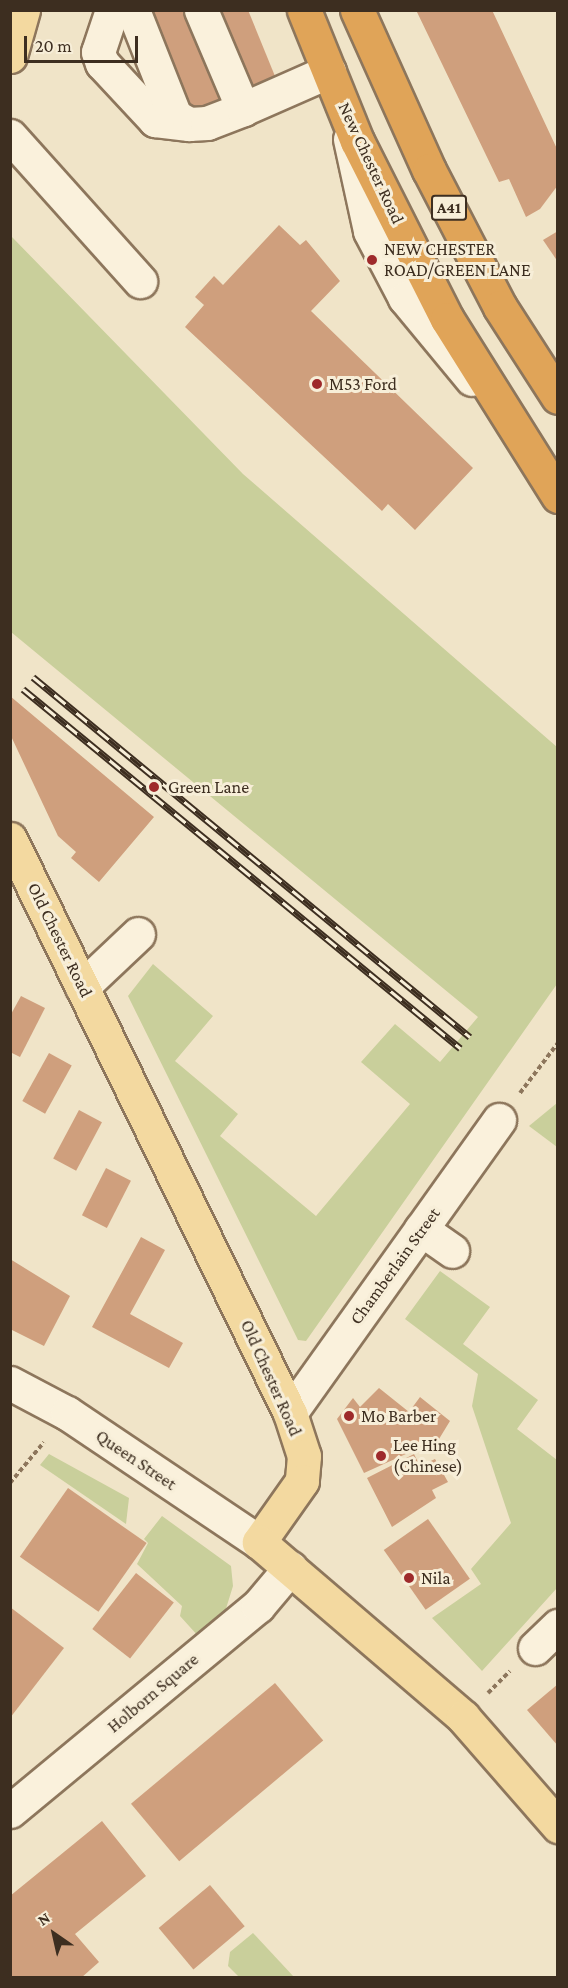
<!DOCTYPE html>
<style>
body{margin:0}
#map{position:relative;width:568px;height:1988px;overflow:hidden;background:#f0e4c8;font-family:"Crimson Pro",serif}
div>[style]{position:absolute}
.green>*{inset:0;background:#c9cf9b}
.building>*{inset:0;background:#cf9f7d;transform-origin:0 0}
.path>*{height:4px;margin-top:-2px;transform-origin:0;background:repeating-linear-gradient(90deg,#8d765c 0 4.5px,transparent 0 7.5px)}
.roads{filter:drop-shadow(2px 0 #8d765c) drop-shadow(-2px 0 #8d765c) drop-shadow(0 2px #8d765c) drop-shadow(0 -2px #8d765c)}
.minor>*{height:33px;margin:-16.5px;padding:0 16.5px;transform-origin:16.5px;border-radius:16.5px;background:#faf1dc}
.major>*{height:33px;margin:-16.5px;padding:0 16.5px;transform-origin:16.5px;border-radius:16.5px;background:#f3d9a0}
.highway>*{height:33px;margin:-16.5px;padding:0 16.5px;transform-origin:16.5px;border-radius:16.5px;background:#e0a458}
.rail>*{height:7px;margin-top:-3.5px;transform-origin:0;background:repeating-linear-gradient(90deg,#f7eed8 0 14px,#3d2e20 0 28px);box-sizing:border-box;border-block:2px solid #3d2e20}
.dots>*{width:16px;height:16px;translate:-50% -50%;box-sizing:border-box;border:3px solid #f7eed8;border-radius:50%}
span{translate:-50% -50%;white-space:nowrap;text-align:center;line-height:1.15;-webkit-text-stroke:6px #f7eed8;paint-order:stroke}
.shield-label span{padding:2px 4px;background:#f7eed8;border:2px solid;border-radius:4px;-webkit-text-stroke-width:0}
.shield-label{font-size:16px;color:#3d2e20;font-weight:700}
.street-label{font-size:18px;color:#3d2e20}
.poi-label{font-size:18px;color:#3d2e20}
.left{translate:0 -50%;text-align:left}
.frame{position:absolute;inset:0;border:12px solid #3d2e20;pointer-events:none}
.north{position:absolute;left:24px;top:1904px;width:60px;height:60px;-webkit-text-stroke:4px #f7eed8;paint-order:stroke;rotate:326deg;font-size:16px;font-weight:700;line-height:24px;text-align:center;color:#3d2e20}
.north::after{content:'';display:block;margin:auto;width:21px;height:27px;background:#3d2e20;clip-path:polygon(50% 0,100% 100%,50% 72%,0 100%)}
.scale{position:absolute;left:24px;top:36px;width:114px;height:27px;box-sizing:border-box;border:3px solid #3d2e20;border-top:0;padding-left:8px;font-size:18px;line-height:21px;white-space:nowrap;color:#3d2e20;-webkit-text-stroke:4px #f7eed8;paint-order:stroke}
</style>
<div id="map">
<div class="green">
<i style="clip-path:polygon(11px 236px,243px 474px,557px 747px,557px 984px,306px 1341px,298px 1340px,128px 996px,153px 964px,213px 1016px,175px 1061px,238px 1114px,220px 1136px,316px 1216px,410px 1104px,361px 1062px,395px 1024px,440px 1062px,478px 1017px,11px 632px)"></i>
<i style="clip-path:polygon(557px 1103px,557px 1147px,529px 1126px)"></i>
<i style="clip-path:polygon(440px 1271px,490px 1307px,463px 1344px,538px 1400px,517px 1429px,557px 1460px,557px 1588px,482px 1671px,432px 1618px,481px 1584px,471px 1569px,511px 1523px,472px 1406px,478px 1374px,405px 1319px)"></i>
<i style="clip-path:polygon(49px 1454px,129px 1498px,126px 1524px,40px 1465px)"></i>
<i style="clip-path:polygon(162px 1516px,231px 1566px,233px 1586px,224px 1615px,199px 1637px,180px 1616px,182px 1606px,137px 1564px,148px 1543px,144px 1539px)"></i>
<i style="clip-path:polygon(253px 1933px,294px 1977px,239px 1977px,228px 1966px,230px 1952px)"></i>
</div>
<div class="building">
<i style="clip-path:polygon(151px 10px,248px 10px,279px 86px,196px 120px)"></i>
<i style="clip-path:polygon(416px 10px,492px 10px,558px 151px,558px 185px,540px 209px,526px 217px,509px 179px,499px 182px)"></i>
<i style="clip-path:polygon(279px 225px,300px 245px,306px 240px,340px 281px,311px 311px,473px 468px,415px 530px,388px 504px,382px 511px,185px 327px,204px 305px,195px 297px,214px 276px,223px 285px)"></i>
<i style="clip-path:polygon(558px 231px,558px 262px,543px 240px)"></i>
<i style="clip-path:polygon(10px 696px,154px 817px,99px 882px,71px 858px,76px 852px,58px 836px,10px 734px)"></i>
<i style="clip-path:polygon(21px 996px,45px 1008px,20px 1057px,10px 1052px,10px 1016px)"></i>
<i style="left:49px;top:1053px;width:26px;height:55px;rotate:29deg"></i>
<i style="left:79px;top:1110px;width:26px;height:55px;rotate:28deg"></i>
<i style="left:106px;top:1168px;width:28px;height:53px;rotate:27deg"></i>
<i style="clip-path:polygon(141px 1237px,165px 1250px,130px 1314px,183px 1343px,169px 1368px,92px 1327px)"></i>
<i style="clip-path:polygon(10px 1259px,70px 1296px,44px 1346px,10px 1329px)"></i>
<i style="clip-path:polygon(379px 1388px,409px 1412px,420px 1397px,450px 1421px,439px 1439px,364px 1473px,337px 1419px,353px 1398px,360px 1407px)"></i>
<i style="clip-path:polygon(414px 1454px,420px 1466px,435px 1459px,448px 1482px,432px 1490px,436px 1498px,392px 1527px,367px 1478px)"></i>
<i style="left:68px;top:1488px;width:96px;height:84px;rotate:35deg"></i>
<i style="left:428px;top:1519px;width:73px;height:54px;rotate:55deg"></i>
<i style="left:136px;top:1573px;width:48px;height:71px;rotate:38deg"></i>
<i style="clip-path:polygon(10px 1607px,64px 1648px,10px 1718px)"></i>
<i style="left:275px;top:1683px;width:75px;height:188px;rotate:50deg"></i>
<i style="clip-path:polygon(558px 1684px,558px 1746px,527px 1710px)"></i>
<i style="clip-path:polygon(102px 1821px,146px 1876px,75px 1934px,99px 1962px,81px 1978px,10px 1978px,10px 1896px)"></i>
<i style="left:210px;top:1885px;width:54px;height:67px;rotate:50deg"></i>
</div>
<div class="path">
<i style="left:520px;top:1093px;width:63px;rotate:-52.8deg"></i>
<i style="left:10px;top:1483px;width:53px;rotate:-50.3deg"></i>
<i style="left:488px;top:1693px;width:31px;rotate:-45deg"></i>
</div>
<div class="roads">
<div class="minor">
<i style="left:112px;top:10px;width:44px;rotate:108.4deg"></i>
<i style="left:98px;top:52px;width:12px;rotate:70deg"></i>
<i style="left:102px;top:63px;width:78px;rotate:47.1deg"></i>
<i style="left:155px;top:120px;width:34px;rotate:7deg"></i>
<i style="left:133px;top:10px;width:114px;rotate:68.4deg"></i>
<i style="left:175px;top:116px;width:16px;rotate:30deg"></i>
<i style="left:189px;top:124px;width:18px;rotate:-3deg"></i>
<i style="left:207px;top:123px;width:39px;rotate:-21deg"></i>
<i style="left:201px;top:10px;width:108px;rotate:67deg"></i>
<i style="left:243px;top:109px;width:94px;rotate:-23.8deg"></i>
<i style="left:10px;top:136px;width:195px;rotate:48.1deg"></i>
<i style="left:350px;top:139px;width:94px;rotate:77.7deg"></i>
<i style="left:370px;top:231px;width:76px;rotate:62.4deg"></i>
<i style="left:405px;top:298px;width:105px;rotate:50.4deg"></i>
<i style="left:82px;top:987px;width:77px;rotate:-43.4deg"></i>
<i style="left:421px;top:1229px;width:38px;rotate:35deg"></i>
<i style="left:10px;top:1383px;width:64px;rotate:27.8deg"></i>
<i style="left:67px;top:1413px;width:231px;rotate:33.9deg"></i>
<i style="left:290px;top:1413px;width:360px;rotate:-54.5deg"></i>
<i style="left:535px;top:1648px;width:32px;rotate:-44deg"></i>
<i style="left:10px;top:1811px;width:322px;rotate:-39.6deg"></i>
<i style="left:258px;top:1606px;width:50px;rotate:-49.9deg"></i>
</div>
<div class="major">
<i style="left:10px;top:56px;width:48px;rotate:-74.2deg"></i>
<i style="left:10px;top:839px;width:639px;rotate:64deg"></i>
<i style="left:290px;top:1413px;width:45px;rotate:72deg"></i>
<i style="left:304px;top:1456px;width:25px;rotate:95deg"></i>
<i style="left:302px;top:1481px;width:75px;rotate:125.2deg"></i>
<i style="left:259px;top:1542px;width:269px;rotate:40.6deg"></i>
<i style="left:463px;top:1717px;width:145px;rotate:48.9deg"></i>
</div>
<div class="highway">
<i style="left:304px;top:10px;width:141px;rotate:68deg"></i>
<i style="left:357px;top:141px;width:199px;rotate:63.2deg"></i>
<i style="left:447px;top:319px;width:209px;rotate:57.9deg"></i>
<i style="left:357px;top:10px;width:175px;rotate:65.8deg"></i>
<i style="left:429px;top:170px;width:154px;rotate:62.6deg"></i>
<i style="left:500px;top:307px;width:107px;rotate:57.2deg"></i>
</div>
</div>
<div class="rail">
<i style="left:33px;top:677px;width:566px;rotate:39.48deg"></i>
<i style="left:23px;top:689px;width:566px;rotate:39.4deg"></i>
</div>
<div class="dots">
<i style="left:372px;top:260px;background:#9e2a2b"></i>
<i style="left:317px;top:384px;background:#9e2a2b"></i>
<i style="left:154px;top:787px;background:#9e2a2b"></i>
<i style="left:349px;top:1416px;background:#9e2a2b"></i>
<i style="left:381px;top:1456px;background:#9e2a2b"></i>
<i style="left:409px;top:1578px;background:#9e2a2b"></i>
</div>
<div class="shield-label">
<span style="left:449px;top:208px">A41</span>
</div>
<div class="street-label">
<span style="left:371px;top:163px;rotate:65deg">New Chester Road</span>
<span style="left:60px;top:940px;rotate:64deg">Old Chester Road</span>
<span style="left:395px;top:1266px;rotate:-54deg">Chamberlain Street</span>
<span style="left:271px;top:1378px;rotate:66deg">Old Chester Road</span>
<span style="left:136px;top:1460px;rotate:34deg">Queen Street</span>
<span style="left:153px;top:1693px;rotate:-40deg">Holborn Square</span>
</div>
<div class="poi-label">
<span class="left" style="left:384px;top:260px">NEW CHESTER<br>ROAD/GREEN LANE</span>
<span class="left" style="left:329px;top:384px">M53 Ford</span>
<span class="left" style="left:168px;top:787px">Green Lane</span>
<span class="left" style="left:361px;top:1416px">Mo Barber</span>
<span class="left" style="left:393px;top:1456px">Lee Hing<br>(Chinese)</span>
<span class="left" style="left:421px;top:1578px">Nila</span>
</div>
<div class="frame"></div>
<div class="north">N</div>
<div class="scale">20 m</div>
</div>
